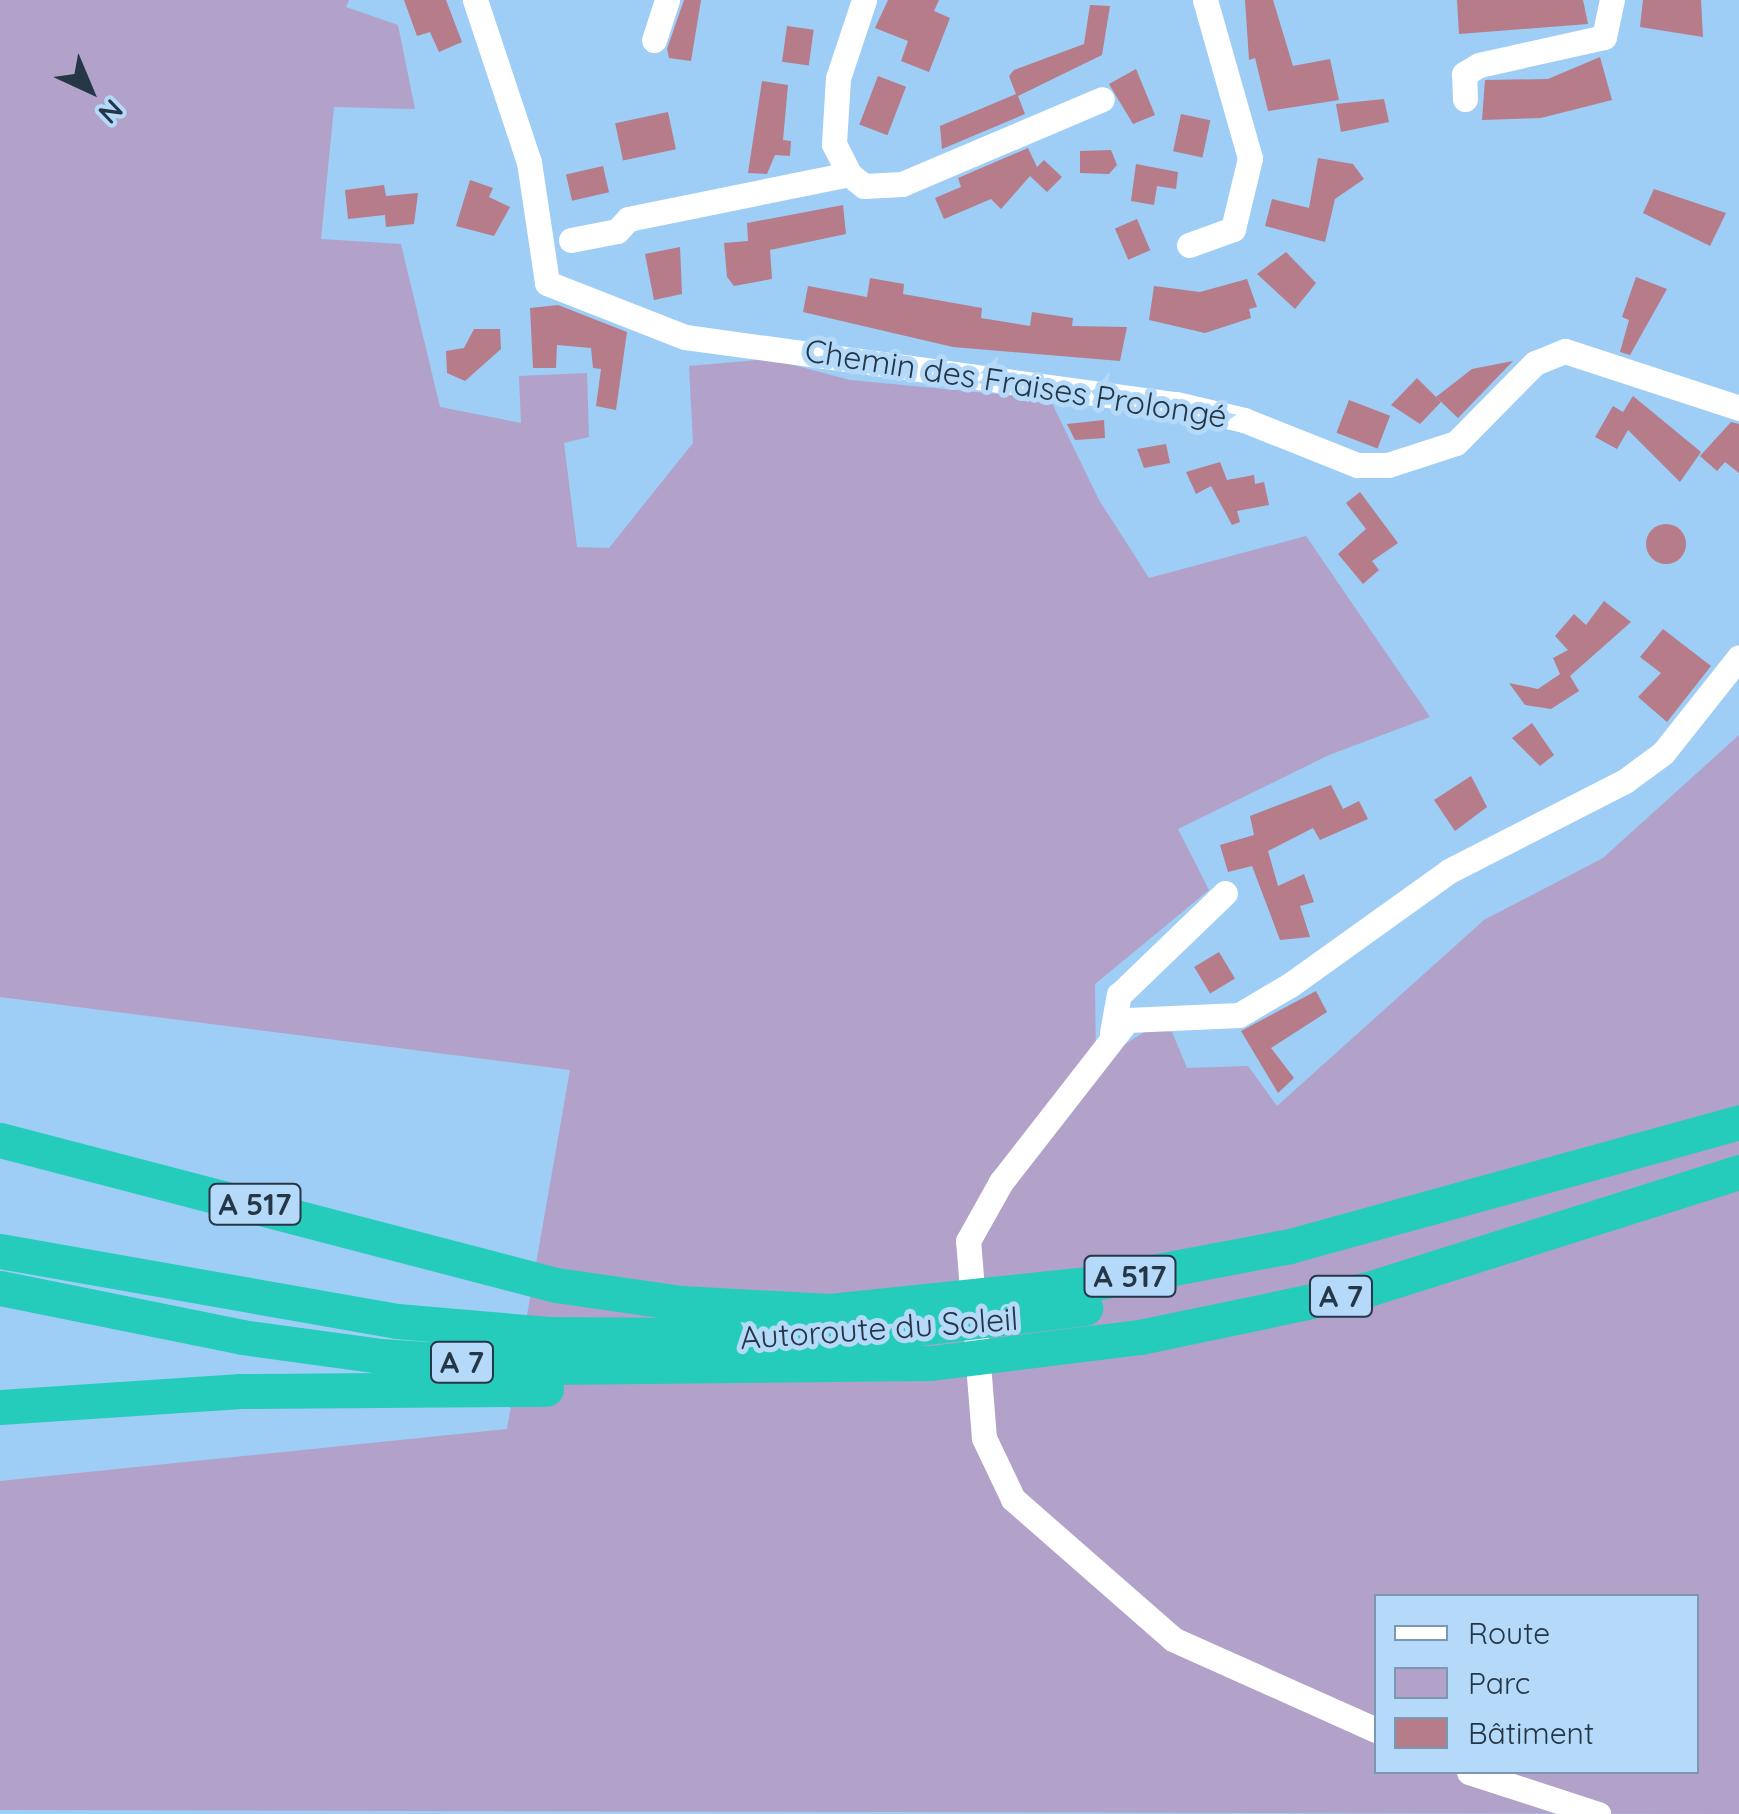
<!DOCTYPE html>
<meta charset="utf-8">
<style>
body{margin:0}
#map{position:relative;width:1739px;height:1814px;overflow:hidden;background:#9ecdf5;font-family:Quicksand,sans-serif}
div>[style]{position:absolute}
.green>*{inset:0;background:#b2a1c9}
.building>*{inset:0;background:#b67c89;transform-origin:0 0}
.round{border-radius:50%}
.minor>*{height:25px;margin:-12.5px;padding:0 12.5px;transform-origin:12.5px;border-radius:12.5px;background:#fff}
.highway>*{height:35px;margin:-17.5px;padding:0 17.5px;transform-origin:17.5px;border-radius:17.5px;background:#26ccbb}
span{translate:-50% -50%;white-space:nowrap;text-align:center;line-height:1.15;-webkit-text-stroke:10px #b4d9f9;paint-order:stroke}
.shield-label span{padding:2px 8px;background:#b4d9f9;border:2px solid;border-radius:8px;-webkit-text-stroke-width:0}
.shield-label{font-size:30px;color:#253747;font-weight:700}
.street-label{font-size:32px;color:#253747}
.legend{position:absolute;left:1374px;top:1594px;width:325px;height:180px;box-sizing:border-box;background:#b4d9f9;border:2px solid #7b98b2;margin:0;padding:12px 18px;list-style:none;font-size:30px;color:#253747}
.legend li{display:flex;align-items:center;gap:20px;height:50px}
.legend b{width:50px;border:2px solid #7b98b2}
.north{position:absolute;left:40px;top:40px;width:100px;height:100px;-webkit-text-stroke:8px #b4d9f9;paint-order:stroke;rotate:136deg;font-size:28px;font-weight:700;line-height:40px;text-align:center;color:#253747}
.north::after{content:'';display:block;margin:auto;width:35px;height:45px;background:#253747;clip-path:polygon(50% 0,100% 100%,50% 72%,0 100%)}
</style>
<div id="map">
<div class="green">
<i style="clip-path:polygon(evenodd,0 0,349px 0,346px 7px,398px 25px,415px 109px,334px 107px,321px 239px,401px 244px,440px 407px,521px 423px,519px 376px,587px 373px,589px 437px,564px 443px,577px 547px,609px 548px,693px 443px,689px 366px,771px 359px,850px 380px,1050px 399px,1099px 500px,1149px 578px,1306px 536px,1430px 717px,1329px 755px,1178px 829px,1209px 890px,1095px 984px,1096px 1063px,1149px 1029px,1172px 1032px,1187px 1068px,1248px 1066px,1277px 1106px,1484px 920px,1603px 858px,1739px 735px,1739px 1814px,0 1810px,0 1481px,507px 1429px,570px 1070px,0 997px,0 0,1376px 1596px,1696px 1596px,1696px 1772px,1376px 1772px,1376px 1596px)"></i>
</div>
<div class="building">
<i style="clip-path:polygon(404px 0,446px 0,462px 42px,439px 52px,430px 32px,417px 36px)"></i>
<i style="clip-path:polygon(684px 0,701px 0,691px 61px,669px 58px,667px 49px)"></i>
<i style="clip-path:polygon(888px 0,939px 0,934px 11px,950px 18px,929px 72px,901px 61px,908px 41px,875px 28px)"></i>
<i style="clip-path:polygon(1245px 0,1273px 0,1293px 66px,1330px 59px,1339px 100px,1268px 111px,1255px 58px,1249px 60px)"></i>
<i style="clip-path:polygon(1457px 0,1583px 0,1588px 24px,1459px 34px)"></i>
<i style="clip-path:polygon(1643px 0,1701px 0,1703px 37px,1640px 27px)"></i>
<i style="clip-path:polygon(1090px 5px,1110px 6px,1102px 55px,1018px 96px,1025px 114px,942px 149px,940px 126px,1016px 94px,1009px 76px,1014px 70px,1084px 44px)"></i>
<i style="left:787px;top:26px;width:27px;height:36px;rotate:8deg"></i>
<i style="clip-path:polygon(1600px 57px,1612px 100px,1541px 118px,1482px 120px,1485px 80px,1548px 79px)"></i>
<i style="clip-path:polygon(1136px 69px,1155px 115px,1133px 124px,1109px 84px)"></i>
<i style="left:878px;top:76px;width:30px;height:52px;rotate:21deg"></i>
<i style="clip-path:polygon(762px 81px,788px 85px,783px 140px,791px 141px,790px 156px,775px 155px,767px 174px,748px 173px)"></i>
<i style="clip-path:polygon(1384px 99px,1389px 122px,1341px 132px,1336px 104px)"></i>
<i style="left:668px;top:112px;width:38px;height:54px;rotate:78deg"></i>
<i style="left:1181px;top:114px;width:30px;height:38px;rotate:12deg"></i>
<i style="clip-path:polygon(1028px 148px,1037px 167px,1044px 160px,1062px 177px,1047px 192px,1030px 176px,1001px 209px,991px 199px,944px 219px,935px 198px,961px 187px,958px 178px)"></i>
<i style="clip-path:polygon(1111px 150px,1117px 165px,1109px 174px,1080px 173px,1080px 151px)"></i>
<i style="clip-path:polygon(1318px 158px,1353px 164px,1364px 179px,1335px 199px,1325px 242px,1265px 226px,1272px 199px,1309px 208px)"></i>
<i style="clip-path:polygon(1136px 164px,1178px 172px,1176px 189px,1157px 186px,1154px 205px,1131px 201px)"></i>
<i style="left:603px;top:166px;width:27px;height:38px;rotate:77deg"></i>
<i style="clip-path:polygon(470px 180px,493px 188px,489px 197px,510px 207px,494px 236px,456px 226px)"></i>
<i style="clip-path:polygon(384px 185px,386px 196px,418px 193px,414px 224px,386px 227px,385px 215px,348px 219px,345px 190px)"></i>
<i style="clip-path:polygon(1654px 189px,1726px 213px,1710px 246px,1643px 213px)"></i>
<i style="clip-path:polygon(843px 205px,846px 234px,770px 250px,772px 279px,734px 286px,727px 277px,724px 243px,748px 241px,747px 223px)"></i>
<i style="left:1137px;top:219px;width:34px;height:24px;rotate:67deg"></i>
<i style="clip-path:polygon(680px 247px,682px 294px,654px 300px,645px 254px)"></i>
<i style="clip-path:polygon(1286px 252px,1316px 283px,1295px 309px,1257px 274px)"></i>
<i style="clip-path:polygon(1636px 277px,1667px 289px,1630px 355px,1620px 352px,1629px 320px,1622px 317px)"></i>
<i style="clip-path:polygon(870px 278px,904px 284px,903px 294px,982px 308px,981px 318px,1030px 326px,1032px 312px,1073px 318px,1072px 326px,1127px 327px,1120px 361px,953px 347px,803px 312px,808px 286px,867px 297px)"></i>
<i style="clip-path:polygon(1247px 279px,1257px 307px,1249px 309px,1251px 318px,1205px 333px,1149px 320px,1154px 286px,1200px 292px)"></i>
<i style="clip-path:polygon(558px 305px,627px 332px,616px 410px,596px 406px,601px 369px,593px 368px,591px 348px,557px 345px,556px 368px,533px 368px,530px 308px)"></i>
<i style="clip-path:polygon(474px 329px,500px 329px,501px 349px,465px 381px,447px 373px,446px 351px,464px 348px)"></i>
<i style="clip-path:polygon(1513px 361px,1458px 418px,1436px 397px,1472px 369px)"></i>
<i style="clip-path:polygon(1417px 378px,1441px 402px,1420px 424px,1391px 405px)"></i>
<i style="clip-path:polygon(1633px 396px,1701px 452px,1680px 482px,1628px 430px,1617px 449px,1595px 437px,1613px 406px,1623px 412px)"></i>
<i style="left:1349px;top:400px;width:44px;height:35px;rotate:21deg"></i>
<i style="clip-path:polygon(1104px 420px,1105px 438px,1075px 440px,1067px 424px)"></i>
<i style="clip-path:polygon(1731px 422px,1739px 424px,1739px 473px,1725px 462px,1717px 471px,1700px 456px)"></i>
<i style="clip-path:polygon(1166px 444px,1170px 463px,1144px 468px,1137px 449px)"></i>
<i style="clip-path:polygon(1220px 462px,1227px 480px,1254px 475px,1255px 484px,1264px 482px,1269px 505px,1237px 511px,1240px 522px,1232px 525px,1211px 486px,1196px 494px,1186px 472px)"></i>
<i style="clip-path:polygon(1360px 492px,1398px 543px,1372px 561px,1379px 570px,1363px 584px,1338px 554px,1366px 529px,1346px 503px)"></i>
<i class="round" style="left:1646px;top:524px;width:40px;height:40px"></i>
<i style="clip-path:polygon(1604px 601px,1631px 622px,1570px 676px,1579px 691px,1551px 709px,1525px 705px,1509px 683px,1538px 689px,1560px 674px,1553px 658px,1568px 650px,1555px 636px,1574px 614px,1586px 625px)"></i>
<i style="clip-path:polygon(1663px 629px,1711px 666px,1667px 722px,1638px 697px,1661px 673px,1640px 657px)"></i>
<i style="clip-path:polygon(1532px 723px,1554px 755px,1540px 766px,1512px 738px)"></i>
<i style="clip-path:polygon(1471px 776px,1487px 807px,1455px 831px,1434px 800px)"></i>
<i style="clip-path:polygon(1331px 785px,1343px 809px,1359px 801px,1368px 819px,1320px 840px,1313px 828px,1268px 851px,1278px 886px,1304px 874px,1314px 902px,1300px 906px,1310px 937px,1280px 940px,1252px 866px,1228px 872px,1220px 845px,1254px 835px,1250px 816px)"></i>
<i style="left:1219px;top:952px;width:31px;height:29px;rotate:59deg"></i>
<i style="clip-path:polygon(1316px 991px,1327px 1012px,1271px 1048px,1294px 1078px,1278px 1093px,1241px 1031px)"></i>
</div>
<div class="minor">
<i style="left:475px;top:0;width:171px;rotate:71.6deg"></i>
<i style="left:529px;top:162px;width:122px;rotate:81.5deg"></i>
<i style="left:547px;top:283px;width:148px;rotate:21.4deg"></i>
<i style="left:685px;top:337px;width:496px;rotate:7.8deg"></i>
<i style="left:1176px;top:404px;width:70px;rotate:13.2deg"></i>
<i style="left:1244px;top:420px;width:122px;rotate:21.7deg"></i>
<i style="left:1357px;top:465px;width:31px"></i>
<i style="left:1388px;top:465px;width:71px;rotate:-17.9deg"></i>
<i style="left:1456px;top:443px;width:112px;rotate:-45.4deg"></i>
<i style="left:1535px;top:363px;width:32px;rotate:-22deg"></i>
<i style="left:1565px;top:351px;width:183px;rotate:18.1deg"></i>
<i style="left:864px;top:0;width:82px;rotate:108.4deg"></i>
<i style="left:838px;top:78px;width:66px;rotate:93.5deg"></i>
<i style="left:834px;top:144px;width:34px;rotate:63deg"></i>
<i style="left:849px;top:174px;width:19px;rotate:39deg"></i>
<i style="left:864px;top:186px;width:38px;rotate:-3deg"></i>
<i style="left:902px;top:184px;width:217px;rotate:-23deg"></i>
<i style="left:654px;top:40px;width:42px;rotate:-72deg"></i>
<i style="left:1465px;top:99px;width:25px;rotate:-92deg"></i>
<i style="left:1464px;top:74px;width:17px;rotate:-31deg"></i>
<i style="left:1479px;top:65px;width:128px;rotate:-12.6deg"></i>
<i style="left:1604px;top:37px;width:38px;rotate:-78deg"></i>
<i style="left:571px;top:240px;width:47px;rotate:-11.1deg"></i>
<i style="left:617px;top:231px;width:16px;rotate:-47deg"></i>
<i style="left:628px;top:219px;width:226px;rotate:-11.5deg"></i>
<i style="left:1189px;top:245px;width:47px;rotate:-20deg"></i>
<i style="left:1233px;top:229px;width:73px;rotate:-76.5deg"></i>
<i style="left:1250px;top:158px;width:164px;rotate:-105.9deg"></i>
<i style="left:1112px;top:1033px;width:39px;rotate:-80deg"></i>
<i style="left:1119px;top:995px;width:147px;rotate:-43.9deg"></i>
<i style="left:1376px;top:1730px;width:222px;rotate:-155.9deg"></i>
<i style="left:1173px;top:1639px;width:213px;rotate:-138.8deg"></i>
<i style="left:1013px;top:1499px;width:68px;rotate:-115.4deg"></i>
<i style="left:984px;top:1438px;width:198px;rotate:-94.6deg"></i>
<i style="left:968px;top:1241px;width:68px;rotate:-60.8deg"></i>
<i style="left:1001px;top:1182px;width:205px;rotate:-52.1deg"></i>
<i style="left:1127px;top:1020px;width:112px;rotate:-2.6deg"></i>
<i style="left:1239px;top:1015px;width:59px;rotate:-30.5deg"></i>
<i style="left:1290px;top:985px;width:196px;rotate:-35.6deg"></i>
<i style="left:1449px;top:871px;width:198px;rotate:-27.1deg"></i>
<i style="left:1625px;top:781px;width:47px;rotate:-36.4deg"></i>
<i style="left:1663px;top:753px;width:122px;rotate:-51.6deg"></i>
<i style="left:1469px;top:1772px;width:136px;rotate:18deg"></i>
</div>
<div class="highway">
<i style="left:0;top:1140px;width:575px;rotate:14.62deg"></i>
<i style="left:556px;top:1285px;width:126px;rotate:8.2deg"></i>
<i style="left:681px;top:1303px;width:149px;rotate:3.1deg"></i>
<i style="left:830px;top:1311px;width:260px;rotate:-6deg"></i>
<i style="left:1089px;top:1284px;width:205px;rotate:-10.7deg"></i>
<i style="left:1290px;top:1246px;width:466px;rotate:-15.4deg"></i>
<i style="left:0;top:1251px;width:403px;rotate:10deg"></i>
<i style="left:397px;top:1321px;width:152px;rotate:4.9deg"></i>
<i style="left:548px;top:1334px;width:306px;rotate:0.4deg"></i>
<i style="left:854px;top:1336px;width:233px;rotate:-6.9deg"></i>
<i style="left:0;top:1288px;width:247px;rotate:11.4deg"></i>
<i style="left:242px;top:1337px;width:139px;rotate:7.8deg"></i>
<i style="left:380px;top:1356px;width:169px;rotate:3.7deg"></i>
<i style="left:549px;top:1367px;width:382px;rotate:-0.6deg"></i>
<i style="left:931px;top:1363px;width:211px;rotate:-7.1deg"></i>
<i style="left:1140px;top:1337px;width:230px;rotate:-11.8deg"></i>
<i style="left:1365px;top:1290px;width:392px;rotate:-17.5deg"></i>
<i style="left:0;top:1407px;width:241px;rotate:-3.8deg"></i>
<i style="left:240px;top:1391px;width:306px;rotate:-0.4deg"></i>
</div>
<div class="shield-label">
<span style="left:255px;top:1204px">A 517</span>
<span style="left:1130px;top:1276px">A 517</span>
<span style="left:1341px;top:1296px">A 7</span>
<span style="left:462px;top:1362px">A 7</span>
</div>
<div class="street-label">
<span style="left:1016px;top:383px;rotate:9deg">Chemin des Fraises Prolongé</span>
<span style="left:879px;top:1328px;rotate:-4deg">Autoroute du Soleil</span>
</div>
<ul class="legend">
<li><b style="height:12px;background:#fff"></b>Route</li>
<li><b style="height:28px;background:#b2a1c9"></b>Parc</li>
<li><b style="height:28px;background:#b67c89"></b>Bâtiment</li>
</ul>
<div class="north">N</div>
</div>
